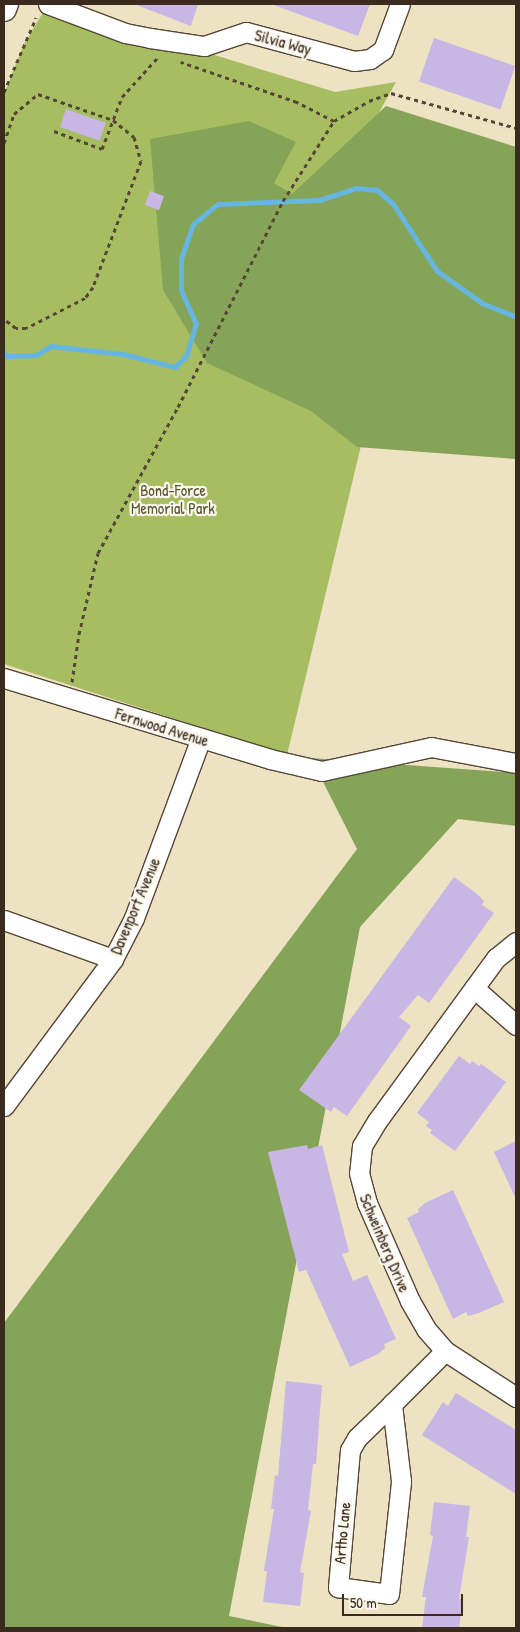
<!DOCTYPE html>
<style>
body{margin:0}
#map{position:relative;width:520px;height:1632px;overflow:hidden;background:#ede2c1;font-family:"Patrick Hand",sans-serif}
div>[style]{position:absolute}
.green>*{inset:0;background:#a7bd62}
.forest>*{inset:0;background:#85a458}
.stream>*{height:5px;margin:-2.5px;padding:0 2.5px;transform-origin:2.5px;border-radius:2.5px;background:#67b6e2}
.building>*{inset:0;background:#c8b6e4;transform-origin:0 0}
.path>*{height:3px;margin-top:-1.5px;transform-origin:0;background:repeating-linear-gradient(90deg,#564636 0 4px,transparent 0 8px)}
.roads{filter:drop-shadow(1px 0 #564636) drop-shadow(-1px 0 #564636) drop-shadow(0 1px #564636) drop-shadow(0 -1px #564636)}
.minor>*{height:19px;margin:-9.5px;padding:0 9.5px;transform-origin:9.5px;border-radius:9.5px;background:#fff}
.major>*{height:24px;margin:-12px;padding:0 12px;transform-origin:12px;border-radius:12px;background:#fff}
span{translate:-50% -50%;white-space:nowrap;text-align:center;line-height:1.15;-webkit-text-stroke:4.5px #fbf7ec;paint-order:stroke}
.street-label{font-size:16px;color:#3b2a1e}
.park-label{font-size:16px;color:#5b5632}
.frame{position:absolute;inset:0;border:5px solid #3b2a1e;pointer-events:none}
.scale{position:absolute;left:342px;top:1594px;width:121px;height:22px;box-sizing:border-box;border:2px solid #3b2a1e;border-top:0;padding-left:6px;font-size:15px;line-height:18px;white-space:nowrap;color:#3b2a1e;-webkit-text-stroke:4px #fbf7ec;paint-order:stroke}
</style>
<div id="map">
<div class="green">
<i style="clip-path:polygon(48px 4px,335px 92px,396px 82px,249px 346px,371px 404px,287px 755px,4px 664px,4px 94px,23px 46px)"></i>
</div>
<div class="forest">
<i style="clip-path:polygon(386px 106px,516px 147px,516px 459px,357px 447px,311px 411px,207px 363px,163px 290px,150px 139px,249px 121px,296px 142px,274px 183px,292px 194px)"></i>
<i style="clip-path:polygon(311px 758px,516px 773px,516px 826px,458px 819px,360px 927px,229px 1616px,287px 1628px,4px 1628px,4px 1323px,357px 849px)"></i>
</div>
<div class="stream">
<i style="left:4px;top:352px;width:4px;rotate:63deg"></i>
<i style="left:6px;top:356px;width:30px;rotate:-2deg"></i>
<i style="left:36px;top:355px;width:17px;rotate:-31deg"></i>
<i style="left:51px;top:346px;width:72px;rotate:6.3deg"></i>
<i style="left:123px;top:354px;width:54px;rotate:14deg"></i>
<i style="left:175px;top:367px;width:16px;rotate:-45deg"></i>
<i style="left:186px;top:356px;width:34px;rotate:-73deg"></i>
<i style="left:196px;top:324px;width:37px;rotate:-114deg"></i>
<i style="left:181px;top:290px;width:31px;rotate:-90deg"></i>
<i style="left:181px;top:259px;width:37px;rotate:-71deg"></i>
<i style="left:193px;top:224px;width:32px;rotate:-39deg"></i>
<i style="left:218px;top:204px;width:101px;rotate:-2.3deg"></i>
<i style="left:319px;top:200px;width:38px;rotate:-18deg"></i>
<i style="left:355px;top:188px;width:22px;rotate:5deg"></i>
<i style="left:377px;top:190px;width:21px;rotate:41deg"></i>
<i style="left:393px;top:204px;width:80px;rotate:56.7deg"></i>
<i style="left:437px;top:271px;width:55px;rotate:35.4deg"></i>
<i style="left:482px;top:303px;width:37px;rotate:22deg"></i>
</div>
<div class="building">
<i style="clip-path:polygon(134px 4px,198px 4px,191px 26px)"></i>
<i style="clip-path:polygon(271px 4px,370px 4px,358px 36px)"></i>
<i style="left:434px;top:38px;width:86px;height:46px;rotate:19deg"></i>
<i style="left:66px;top:109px;width:42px;height:19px;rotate:19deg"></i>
<i style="left:150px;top:191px;width:15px;height:15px;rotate:20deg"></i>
<i style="clip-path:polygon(454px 877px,476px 893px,484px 901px,482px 905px,494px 913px,429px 1003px,418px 995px,399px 1017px,411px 1026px,347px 1116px,334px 1107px,331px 1112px,299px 1090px)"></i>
<i style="clip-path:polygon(459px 1056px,470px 1064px,472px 1061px,479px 1066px,481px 1064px,506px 1082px,455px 1151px,430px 1133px,432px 1130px,426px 1126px,429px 1122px,417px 1113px)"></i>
<i style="clip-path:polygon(516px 1141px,516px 1199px,494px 1152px)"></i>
<i style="clip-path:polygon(307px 1145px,308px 1149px,322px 1145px,349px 1252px,342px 1254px,353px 1281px,367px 1275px,396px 1339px,384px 1344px,385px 1348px,378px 1354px,350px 1367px,306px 1270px,299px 1272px,268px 1152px)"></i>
<i style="clip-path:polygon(453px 1190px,504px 1302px,479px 1313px,468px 1316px,466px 1312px,453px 1319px,407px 1218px,419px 1212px,418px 1209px,425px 1203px)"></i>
<i style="clip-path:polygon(286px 1381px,322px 1385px,316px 1464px,313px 1464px,308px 1510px,311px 1511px,300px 1572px,304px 1573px,300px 1606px,263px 1602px,267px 1571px,264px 1571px,274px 1509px,271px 1509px,275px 1475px,278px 1476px)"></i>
<i style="clip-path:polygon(456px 1393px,516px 1430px,516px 1494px,422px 1435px,443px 1402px,448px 1406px)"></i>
<i style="clip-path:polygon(434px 1502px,470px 1506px,466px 1537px,469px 1537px,459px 1599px,463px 1599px,459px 1628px,422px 1628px,426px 1597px,422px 1597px,433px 1536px,430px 1535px)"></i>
</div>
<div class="path">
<i style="left:4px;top:92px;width:81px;rotate:-66.6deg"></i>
<i style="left:334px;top:121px;width:40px;rotate:-29.7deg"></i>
<i style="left:369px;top:101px;width:23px;rotate:-20deg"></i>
<i style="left:391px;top:93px;width:130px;rotate:15.6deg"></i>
<i style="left:54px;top:131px;width:51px;rotate:20.6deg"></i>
<i style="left:102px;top:149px;width:56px;rotate:-69deg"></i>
<i style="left:122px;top:97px;width:55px;rotate:-47.9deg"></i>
<i style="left:4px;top:143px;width:31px;rotate:-71deg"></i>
<i style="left:14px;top:114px;width:31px;rotate:-40deg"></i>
<i style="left:38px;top:94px;width:79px;rotate:19.1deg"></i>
<i style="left:113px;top:120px;width:27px;rotate:39deg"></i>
<i style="left:134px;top:137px;width:25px;rotate:74deg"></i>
<i style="left:141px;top:161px;width:135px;rotate:110.9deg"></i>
<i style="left:93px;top:287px;width:14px;rotate:126deg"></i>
<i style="left:85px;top:298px;width:66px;rotate:153deg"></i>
<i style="left:26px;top:328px;width:10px;rotate:180deg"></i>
<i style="left:16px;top:328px;width:15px;rotate:-143deg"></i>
<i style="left:72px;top:682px;width:49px;rotate:-81.7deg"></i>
<i style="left:79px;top:634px;width:83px;rotate:-76.8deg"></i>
<i style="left:98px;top:553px;width:166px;rotate:-61.3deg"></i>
<i style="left:178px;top:407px;width:231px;rotate:-63deg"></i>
<i style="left:283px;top:201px;width:95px;rotate:-57.5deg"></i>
<i style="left:334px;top:121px;width:42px;rotate:-152.8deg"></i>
<i style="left:297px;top:102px;width:123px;rotate:-161deg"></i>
</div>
<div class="roads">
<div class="minor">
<i style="left:48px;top:4px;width:82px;rotate:20.6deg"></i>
<i style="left:125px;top:33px;width:25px;rotate:11deg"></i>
<i style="left:150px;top:38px;width:55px;rotate:8.4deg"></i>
<i style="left:204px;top:46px;width:44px;rotate:-18.4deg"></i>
<i style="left:246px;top:32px;width:112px;rotate:15deg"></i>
<i style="left:354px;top:61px;width:16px;rotate:-7deg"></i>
<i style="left:370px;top:59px;width:16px;rotate:-35deg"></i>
<i style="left:383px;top:50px;width:49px;rotate:-69.7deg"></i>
<i style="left:4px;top:678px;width:278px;rotate:16.9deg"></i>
<i style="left:270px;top:759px;width:53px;rotate:13deg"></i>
<i style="left:322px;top:771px;width:112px;rotate:-12.4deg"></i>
<i style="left:431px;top:747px;width:86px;rotate:10.7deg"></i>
<i style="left:4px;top:920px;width:116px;rotate:19.7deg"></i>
<i style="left:516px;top:942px;width:26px;rotate:141deg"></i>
<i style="left:496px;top:958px;width:202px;rotate:126.1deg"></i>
<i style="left:377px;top:1121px;width:29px;rotate:121deg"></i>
<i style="left:362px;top:1146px;width:27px;rotate:96deg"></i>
<i style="left:359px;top:1173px;width:31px;rotate:75deg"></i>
<i style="left:367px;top:1203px;width:107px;rotate:66.3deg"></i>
<i style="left:410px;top:1301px;width:32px;rotate:60deg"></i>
<i style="left:426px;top:1329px;width:29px;rotate:49deg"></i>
<i style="left:445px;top:1351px;width:85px;rotate:32.9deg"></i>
<i style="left:474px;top:988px;width:56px;rotate:41.4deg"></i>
<i style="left:4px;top:1106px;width:183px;rotate:-53.4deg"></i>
<i style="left:113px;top:959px;width:46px;rotate:-62.9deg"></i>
<i style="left:134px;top:918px;width:192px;rotate:-69.6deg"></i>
<i style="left:392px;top:1404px;width:49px;rotate:135.8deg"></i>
<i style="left:357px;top:1438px;width:14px;rotate:120deg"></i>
<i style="left:350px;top:1450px;width:138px;rotate:95deg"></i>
<i style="left:338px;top:1587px;width:51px;rotate:7.8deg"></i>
<i style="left:389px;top:1594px;width:114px;rotate:-83.9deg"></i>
<i style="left:401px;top:1481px;width:78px;rotate:-96.7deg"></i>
<i style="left:392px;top:1404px;width:75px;rotate:-45deg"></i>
</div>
<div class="major">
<i style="left:4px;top:9px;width:5px;rotate:-68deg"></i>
</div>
</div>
<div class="street-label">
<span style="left:283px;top:42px;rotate:15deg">Silvia Way</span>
<span style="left:162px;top:727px;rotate:17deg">Fernwood Avenue</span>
<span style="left:135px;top:906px;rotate:-67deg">Davenport Avenue</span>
<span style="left:385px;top:1243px;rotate:67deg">Schweinberg Drive</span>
<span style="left:342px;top:1533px;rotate:-85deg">Artho Lane</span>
</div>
<div class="park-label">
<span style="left:173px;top:499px">Bond-Force<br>Memorial Park</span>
</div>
<div class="frame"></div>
<div class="scale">50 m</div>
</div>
